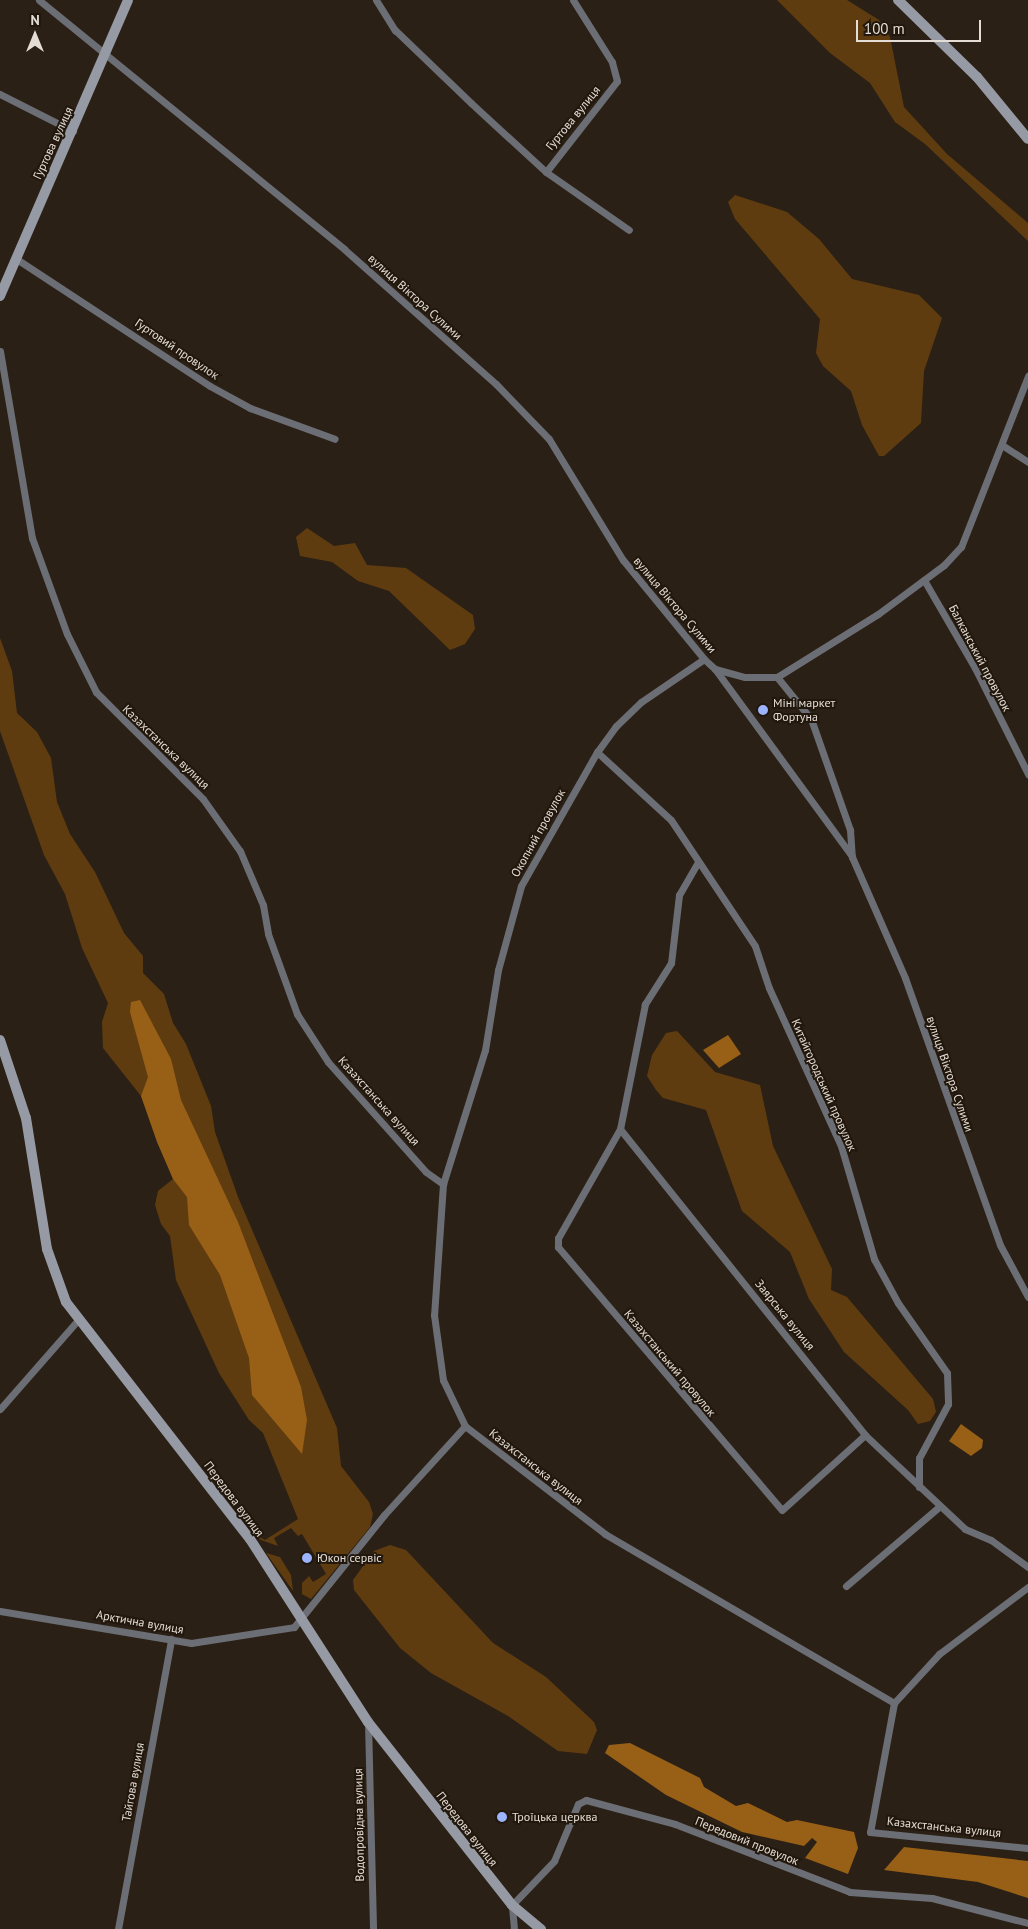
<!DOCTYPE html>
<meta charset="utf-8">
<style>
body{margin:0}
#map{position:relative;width:1028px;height:1929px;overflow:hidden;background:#2b2015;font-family:"PT Sans",sans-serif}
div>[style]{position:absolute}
.green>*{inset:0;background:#5f3c0f}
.water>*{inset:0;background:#986016}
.street>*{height:7px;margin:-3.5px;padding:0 3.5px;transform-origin:3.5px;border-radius:3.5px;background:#6c6e75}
.secondary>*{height:10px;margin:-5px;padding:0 5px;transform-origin:5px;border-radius:5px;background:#969aa5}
.dots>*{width:14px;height:14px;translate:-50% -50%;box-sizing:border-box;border:2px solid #21170c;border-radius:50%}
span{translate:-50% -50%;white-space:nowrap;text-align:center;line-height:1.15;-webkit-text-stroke:4px #21170c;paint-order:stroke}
.street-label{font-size:12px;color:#e4ddd5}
.poi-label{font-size:12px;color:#e4ddd5}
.left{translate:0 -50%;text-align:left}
.north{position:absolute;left:10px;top:10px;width:50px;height:50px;-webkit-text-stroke:4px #21170c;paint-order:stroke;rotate:0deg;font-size:14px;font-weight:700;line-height:20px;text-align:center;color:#e4ddd5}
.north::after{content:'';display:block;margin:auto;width:18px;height:22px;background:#e4ddd5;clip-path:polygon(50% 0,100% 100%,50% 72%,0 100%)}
.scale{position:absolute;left:856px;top:20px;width:125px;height:22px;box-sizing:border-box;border:2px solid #e4ddd5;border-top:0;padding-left:6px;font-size:15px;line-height:18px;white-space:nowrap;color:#e4ddd5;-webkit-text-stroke:4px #21170c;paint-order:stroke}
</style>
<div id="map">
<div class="green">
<i style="clip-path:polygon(777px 0,847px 0,879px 20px,890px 37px,904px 107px,947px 154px,1028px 223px,1028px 241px,925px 144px,895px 122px,870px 83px,830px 53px)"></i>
<i style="clip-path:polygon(735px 195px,787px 212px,819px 239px,852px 279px,919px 295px,942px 318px,924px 371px,921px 423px,884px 456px,879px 456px,862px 425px,851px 391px,823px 366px,816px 353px,820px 319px,735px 219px,728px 202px)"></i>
<i style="clip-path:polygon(307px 528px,334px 546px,355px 543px,367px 565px,406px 568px,473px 615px,475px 629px,465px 644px,450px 650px,389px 591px,358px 581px,332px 562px,300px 556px,296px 537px)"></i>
<i style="clip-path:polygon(0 638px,12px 671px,17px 713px,37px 732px,51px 758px,57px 802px,70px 834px,95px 872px,124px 933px,143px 956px,143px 973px,164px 994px,173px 1023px,186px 1044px,211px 1106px,215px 1132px,238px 1197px,337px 1428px,341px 1466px,369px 1502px,373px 1514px,370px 1527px,311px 1599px,302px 1594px,302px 1583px,309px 1576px,313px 1582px,326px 1574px,302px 1534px,298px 1536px,291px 1528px,274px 1538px,278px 1546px,261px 1540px,254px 1534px,265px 1540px,298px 1519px,263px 1433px,249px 1420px,219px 1373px,176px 1280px,170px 1236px,161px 1224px,155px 1205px,158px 1191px,173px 1179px,141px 1096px,103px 1048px,102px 1022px,108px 1003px,82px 948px,65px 894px,44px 855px,0 731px)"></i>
<i style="clip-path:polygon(677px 1031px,715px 1072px,760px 1085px,773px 1146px,832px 1269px,831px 1290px,847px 1297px,933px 1399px,936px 1412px,930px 1421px,918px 1424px,908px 1410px,844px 1352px,809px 1299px,790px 1252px,742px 1211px,706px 1110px,663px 1098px,656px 1090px,647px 1076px,652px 1055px,666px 1033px)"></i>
<i style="clip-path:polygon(390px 1545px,406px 1550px,493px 1643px,546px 1677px,594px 1722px,597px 1730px,587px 1754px,558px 1751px,508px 1716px,431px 1673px,400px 1648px,354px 1590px,353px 1580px,374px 1551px)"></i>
<i style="clip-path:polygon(266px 1553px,280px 1557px,291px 1575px,293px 1591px)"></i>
</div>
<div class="water">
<i style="clip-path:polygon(140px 1000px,171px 1059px,181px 1100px,238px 1222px,301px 1387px,307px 1420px,302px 1454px,252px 1395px,249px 1358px,220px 1275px,189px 1225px,187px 1197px,173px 1179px,157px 1142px,141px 1096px,148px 1077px,130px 1012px,131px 1002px)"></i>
<i style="clip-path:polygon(728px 1035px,741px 1054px,719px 1068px,703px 1050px)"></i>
<i style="clip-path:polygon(961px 1424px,983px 1440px,982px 1448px,971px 1456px,949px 1441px)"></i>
<i style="clip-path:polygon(630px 1743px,700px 1778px,704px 1787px,736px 1806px,748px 1803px,787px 1822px,797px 1820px,854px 1832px,858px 1848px,848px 1874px,805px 1858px,817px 1842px,812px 1838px,804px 1846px,742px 1832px,666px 1795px,605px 1753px,609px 1745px)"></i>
<i style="clip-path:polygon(904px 1847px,1028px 1861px,1028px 1898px,978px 1882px,884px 1870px)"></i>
</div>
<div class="street">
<i style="left:39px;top:0;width:394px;rotate:39.2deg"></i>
<i style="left:344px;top:249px;width:203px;rotate:41.6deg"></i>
<i style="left:496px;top:384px;width:76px;rotate:46.1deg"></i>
<i style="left:549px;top:439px;width:142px;rotate:58.6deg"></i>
<i style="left:623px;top:560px;width:128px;rotate:50.7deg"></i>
<i style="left:704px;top:659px;width:15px;rotate:42deg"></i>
<i style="left:715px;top:669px;width:31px;rotate:15deg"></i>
<i style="left:745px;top:677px;width:32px"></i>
<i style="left:777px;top:677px;width:54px;rotate:51deg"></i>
<i style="left:811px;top:719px;width:118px;rotate:70.6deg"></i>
<i style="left:850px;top:830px;width:27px;rotate:86deg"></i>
<i style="left:852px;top:857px;width:132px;rotate:66.3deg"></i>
<i style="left:905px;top:978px;width:283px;rotate:70.4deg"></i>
<i style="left:1000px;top:1245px;width:59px;rotate:61.7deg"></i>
<i style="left:376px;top:0;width:36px;rotate:58deg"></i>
<i style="left:395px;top:30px;width:105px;rotate:43.8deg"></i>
<i style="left:471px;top:103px;width:102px;rotate:42.6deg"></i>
<i style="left:546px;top:172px;width:101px;rotate:34.9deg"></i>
<i style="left:0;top:94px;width:82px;rotate:26.9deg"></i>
<i style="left:546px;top:172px;width:115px;rotate:-52deg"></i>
<i style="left:617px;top:81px;width:20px;rotate:-105deg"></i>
<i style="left:612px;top:62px;width:73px;rotate:-122.2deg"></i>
<i style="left:15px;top:258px;width:233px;rotate:33.3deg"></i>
<i style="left:210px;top:386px;width:46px;rotate:28.8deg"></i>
<i style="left:250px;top:408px;width:90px;rotate:20deg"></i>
<i style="left:0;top:351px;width:190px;rotate:80.3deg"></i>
<i style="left:32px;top:538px;width:102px;rotate:70deg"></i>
<i style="left:67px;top:634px;width:65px;rotate:63.4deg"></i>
<i style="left:96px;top:692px;width:151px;rotate:45deg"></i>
<i style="left:203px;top:799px;width:64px;rotate:54.6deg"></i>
<i style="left:240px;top:851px;width:59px;rotate:66.9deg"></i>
<i style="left:263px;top:905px;width:29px;rotate:80deg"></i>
<i style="left:268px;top:934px;width:85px;rotate:70.1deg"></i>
<i style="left:297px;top:1014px;width:57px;rotate:57.1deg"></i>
<i style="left:328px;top:1062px;width:147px;rotate:48.3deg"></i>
<i style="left:426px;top:1172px;width:21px;rotate:35deg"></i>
<i style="left:1002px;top:445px;width:31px;rotate:33deg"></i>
<i style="left:924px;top:580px;width:102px;rotate:59.9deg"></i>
<i style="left:975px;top:668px;width:119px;rotate:63.4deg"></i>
<i style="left:704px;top:659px;width:76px;rotate:145.7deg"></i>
<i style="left:641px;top:702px;width:35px;rotate:136deg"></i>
<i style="left:616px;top:726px;width:32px;rotate:126deg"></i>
<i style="left:597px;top:752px;width:154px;rotate:119.6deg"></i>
<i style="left:521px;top:886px;width:87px;rotate:105.3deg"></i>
<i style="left:498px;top:970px;width:81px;rotate:99.2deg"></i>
<i style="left:485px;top:1050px;width:140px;rotate:107.4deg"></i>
<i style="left:443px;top:1184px;width:131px;rotate:93.9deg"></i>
<i style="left:434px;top:1315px;width:66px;rotate:82.1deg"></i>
<i style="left:443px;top:1380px;width:51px;rotate:64.4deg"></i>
<i style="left:465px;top:1426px;width:177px;rotate:37.6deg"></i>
<i style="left:605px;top:1534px;width:335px;rotate:30.3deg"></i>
<i style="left:894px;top:1703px;width:131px;rotate:100.5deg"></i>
<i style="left:870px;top:1832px;width:159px;rotate:5.8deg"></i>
<i style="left:715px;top:669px;width:232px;rotate:53.8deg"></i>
<i style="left:777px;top:677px;width:119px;rotate:-32deg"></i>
<i style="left:878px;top:614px;width:82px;rotate:-36.6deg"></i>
<i style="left:944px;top:565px;width:25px;rotate:-47deg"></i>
<i style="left:961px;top:547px;width:184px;rotate:-68.6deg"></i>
<i style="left:597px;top:752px;width:100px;rotate:42.6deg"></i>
<i style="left:671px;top:820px;width:151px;rotate:56.3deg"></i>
<i style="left:755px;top:946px;width:44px;rotate:71.6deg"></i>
<i style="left:769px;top:988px;width:174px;rotate:65.5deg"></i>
<i style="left:841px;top:1146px;width:118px;rotate:73.7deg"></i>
<i style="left:874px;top:1259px;width:50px;rotate:61.4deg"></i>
<i style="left:898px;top:1303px;width:85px;rotate:55deg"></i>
<i style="left:947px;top:1373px;width:31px;rotate:88deg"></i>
<i style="left:948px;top:1404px;width:61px;rotate:118.2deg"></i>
<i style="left:919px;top:1458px;width:29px;rotate:90deg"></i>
<i style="left:698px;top:862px;width:38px;rotate:120deg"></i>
<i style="left:679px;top:895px;width:68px;rotate:96.7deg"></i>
<i style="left:671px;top:963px;width:49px;rotate:122.4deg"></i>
<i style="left:645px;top:1004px;width:127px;rotate:101.3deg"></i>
<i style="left:620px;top:1129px;width:125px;rotate:119.6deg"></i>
<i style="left:558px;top:1238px;width:9px;rotate:90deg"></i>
<i style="left:558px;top:1247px;width:345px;rotate:49.6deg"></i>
<i style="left:782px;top:1510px;width:112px;rotate:-42.1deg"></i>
<i style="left:620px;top:1129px;width:392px;rotate:51.3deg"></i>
<i style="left:865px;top:1435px;width:137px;rotate:43.2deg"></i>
<i style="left:965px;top:1529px;width:28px;rotate:23deg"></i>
<i style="left:991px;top:1540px;width:46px;rotate:36.1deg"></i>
<i style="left:0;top:1409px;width:118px;rotate:-48.8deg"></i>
<i style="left:846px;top:1586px;width:123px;rotate:-40.4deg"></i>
<i style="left:0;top:1611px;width:194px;rotate:9.5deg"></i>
<i style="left:191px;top:1643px;width:104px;rotate:-8.8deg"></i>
<i style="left:294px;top:1627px;width:144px;rotate:-51.2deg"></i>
<i style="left:384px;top:1515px;width:120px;rotate:-47.7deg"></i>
<i style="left:894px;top:1703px;width:67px;rotate:-47.4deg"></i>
<i style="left:939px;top:1654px;width:111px;rotate:-37deg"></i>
<i style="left:368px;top:1722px;width:207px;rotate:88.6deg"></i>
<i style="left:118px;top:1929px;width:295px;rotate:-79.6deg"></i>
<i style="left:514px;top:1929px;width:24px;rotate:-95deg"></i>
<i style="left:512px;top:1905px;width:61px;rotate:-46.3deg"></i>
<i style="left:554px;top:1861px;width:62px;rotate:-67.2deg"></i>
<i style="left:578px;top:1804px;width:9px;rotate:-27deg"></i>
<i style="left:586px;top:1800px;width:92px;rotate:15.1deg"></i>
<i style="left:675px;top:1824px;width:188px;rotate:21.2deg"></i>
<i style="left:850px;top:1892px;width:82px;rotate:4.2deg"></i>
<i style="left:932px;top:1898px;width:99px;rotate:14.6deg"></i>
</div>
<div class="secondary">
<i style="left:898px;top:0;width:110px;rotate:44.3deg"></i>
<i style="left:977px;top:77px;width:80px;rotate:50.6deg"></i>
<i style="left:0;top:296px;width:322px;rotate:-66.6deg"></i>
<i style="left:0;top:1040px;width:82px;rotate:71.6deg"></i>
<i style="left:26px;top:1118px;width:133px;rotate:80.9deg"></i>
<i style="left:47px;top:1249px;width:56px;rotate:70.3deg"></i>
<i style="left:66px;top:1302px;width:300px;rotate:52.2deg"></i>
<i style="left:250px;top:1539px;width:218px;rotate:57.2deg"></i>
<i style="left:368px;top:1722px;width:233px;rotate:51.8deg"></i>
<i style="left:512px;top:1905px;width:38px;rotate:40deg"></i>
</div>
<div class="dots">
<i style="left:763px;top:710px;background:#9cb4fd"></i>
<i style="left:307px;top:1558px;background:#9cb4fd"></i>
<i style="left:502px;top:1817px;background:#9cb4fd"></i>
</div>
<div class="street-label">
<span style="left:573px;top:118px;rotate:-51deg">Гуртова вулиця</span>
<span style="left:53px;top:143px;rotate:-65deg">Гуртова вулиця</span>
<span style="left:415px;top:297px;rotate:42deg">вулиця Віктора Сулими</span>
<span style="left:177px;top:349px;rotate:34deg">Гуртовий провулок</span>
<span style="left:675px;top:605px;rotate:50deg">вулиця Віктора Сулими</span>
<span style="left:980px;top:658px;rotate:62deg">Балканський провулок</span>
<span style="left:166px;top:747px;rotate:44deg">Казахстанська вулиця</span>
<span style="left:538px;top:833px;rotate:-61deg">Окопний провулок</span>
<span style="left:950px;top:1074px;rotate:71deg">вулиця Віктора Сулими</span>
<span style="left:824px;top:1085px;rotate:66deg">Китайгородський провулок</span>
<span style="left:379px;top:1101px;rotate:48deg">Казахстанська вулиця</span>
<span style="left:785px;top:1315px;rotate:51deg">Заярська вулиця</span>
<span style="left:670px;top:1363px;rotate:50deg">Казахстанський провулок</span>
<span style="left:536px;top:1467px;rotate:38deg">Казахстанська вулиця</span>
<span style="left:234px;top:1499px;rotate:53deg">Передова вулиця</span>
<span style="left:140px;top:1622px;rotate:10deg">Арктична вулиця</span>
<span style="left:133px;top:1782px;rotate:-80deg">Тайгова вулиця</span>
<span style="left:359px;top:1825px;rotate:-91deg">Водопровідна вулиця</span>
<span style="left:944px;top:1827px;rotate:6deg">Казахстанська вулиця</span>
<span style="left:467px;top:1829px;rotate:52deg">Передова вулиця</span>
<span style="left:747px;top:1841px;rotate:22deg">Передовий провулок</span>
</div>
<div class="poi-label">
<span class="left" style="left:773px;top:710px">Міні маркет<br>Фортуна</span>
<span class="left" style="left:317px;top:1558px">Юкон сервіс</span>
<span class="left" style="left:512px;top:1817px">Троїцька церква</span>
</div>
<div class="north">N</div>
<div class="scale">100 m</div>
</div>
